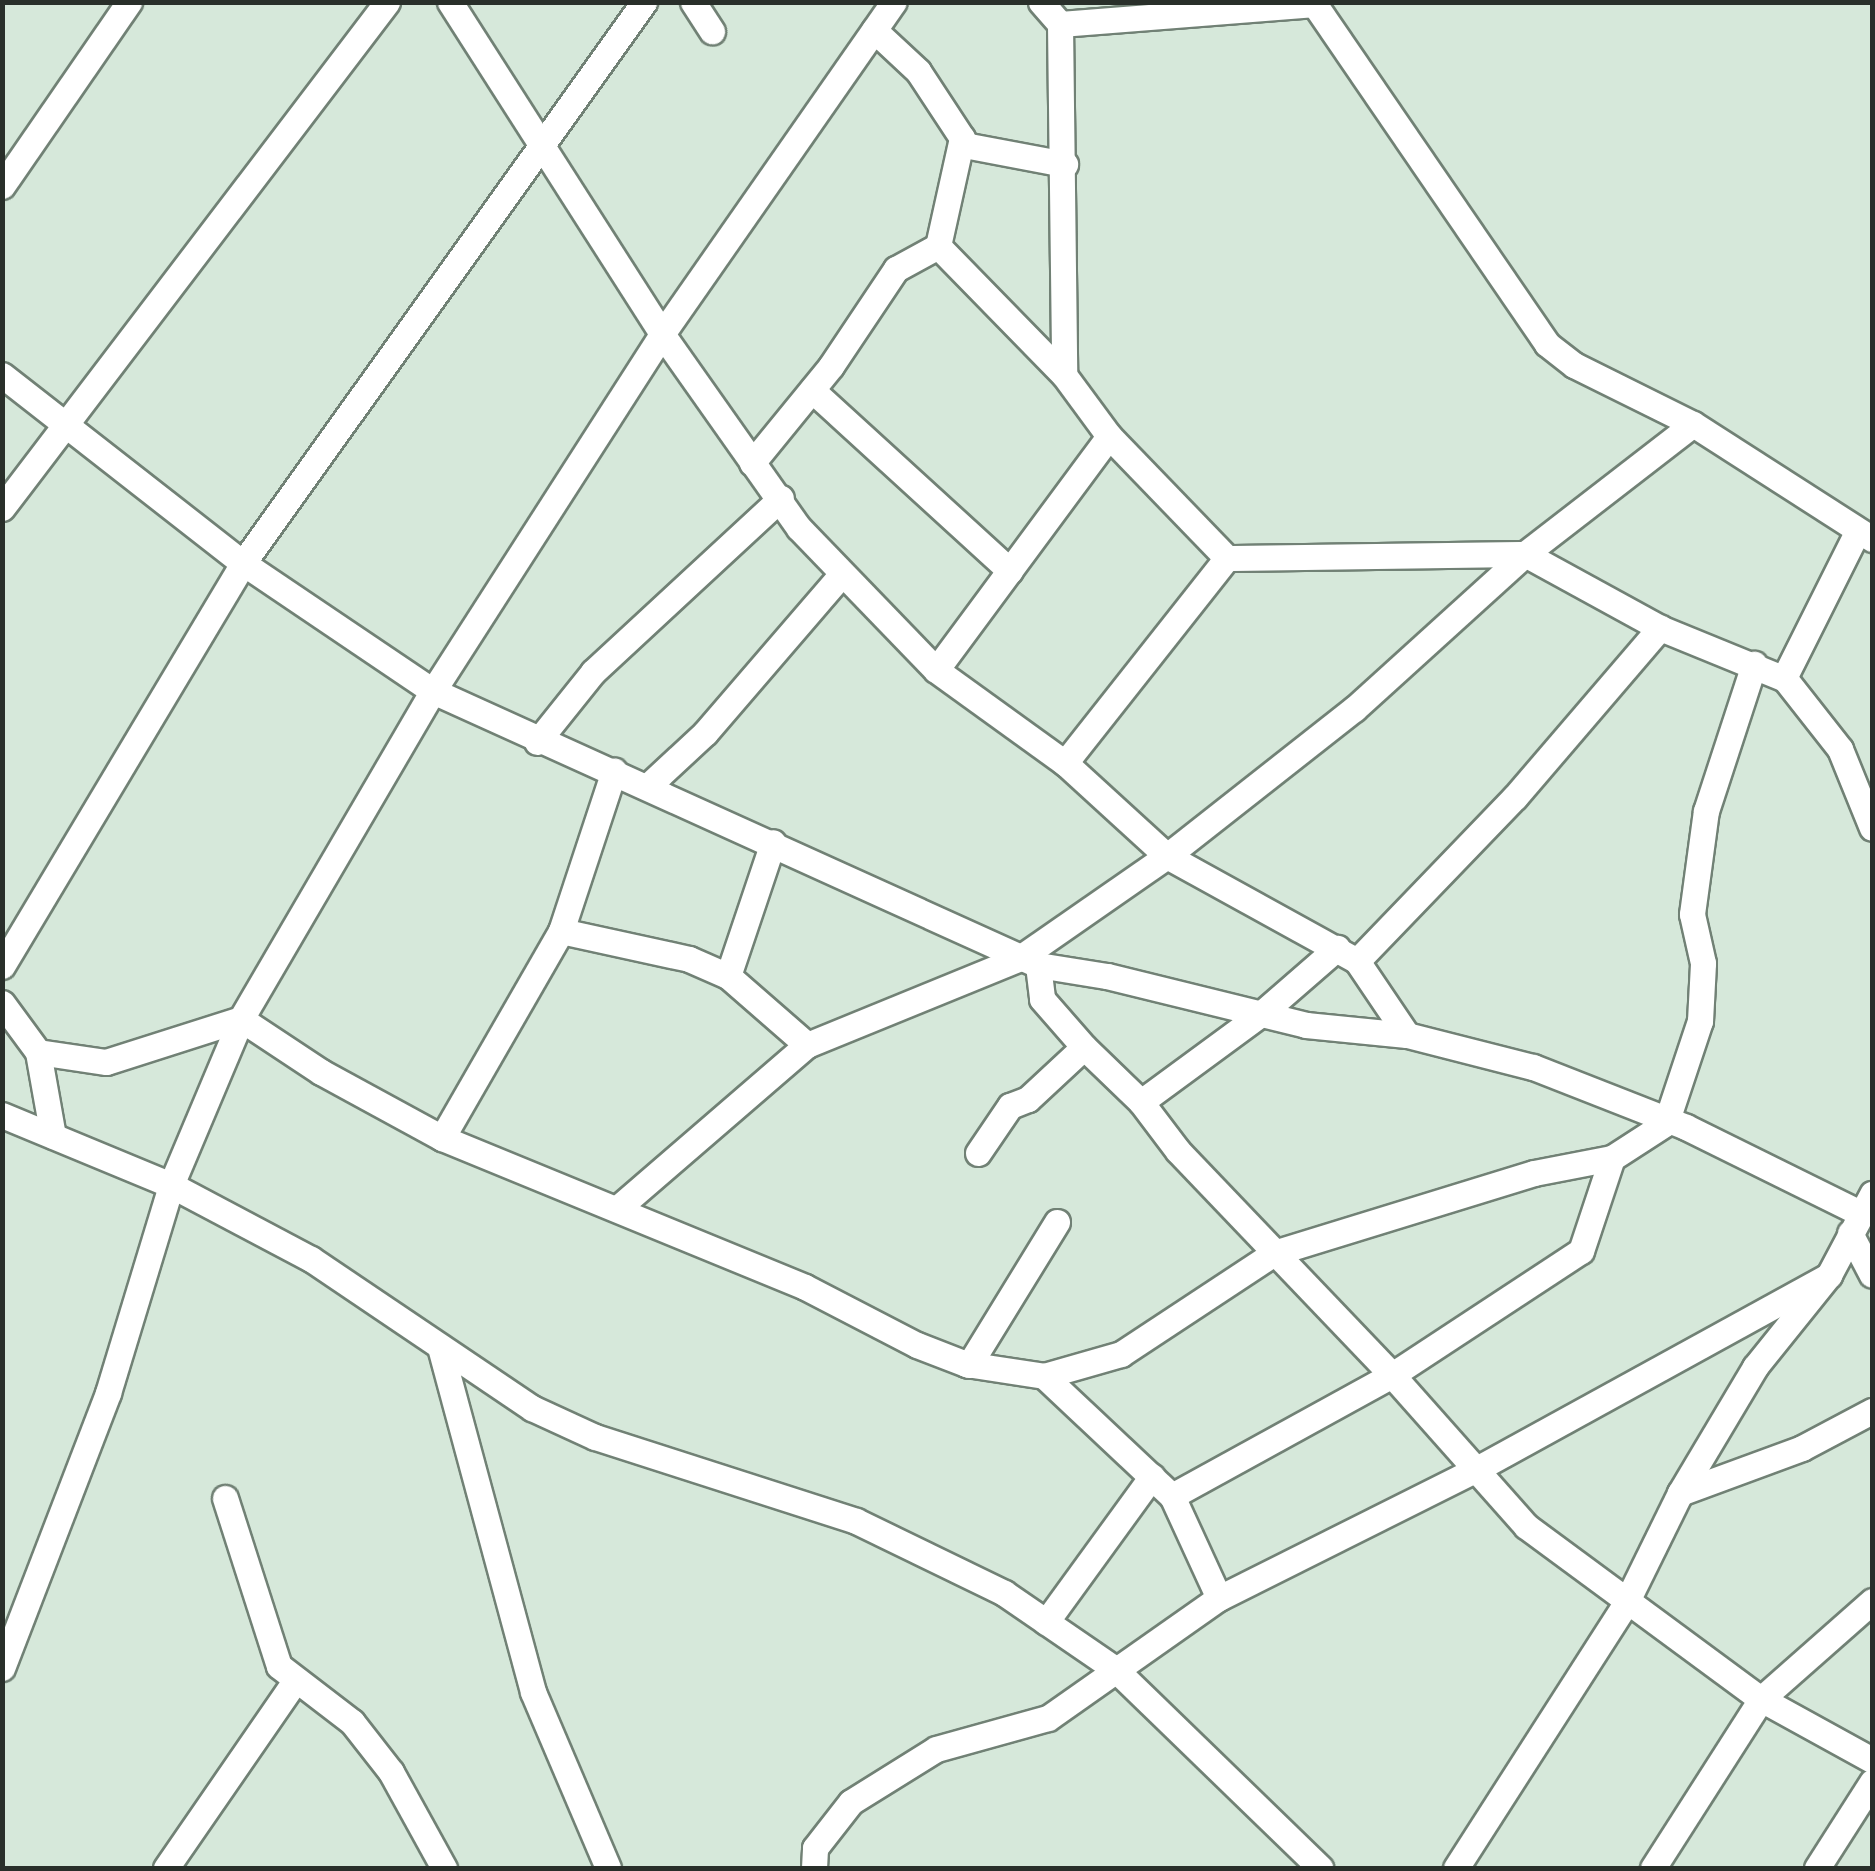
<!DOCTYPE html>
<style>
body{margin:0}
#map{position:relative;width:1875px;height:1871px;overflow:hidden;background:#d6e8da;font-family:"PT Sans Narrow",sans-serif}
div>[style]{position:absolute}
.roads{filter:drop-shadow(2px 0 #718175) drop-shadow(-2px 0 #718175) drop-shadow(0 2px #718175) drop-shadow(0 -2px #718175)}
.minor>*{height:25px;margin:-12.5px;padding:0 12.5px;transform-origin:12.5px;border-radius:12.5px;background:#fff}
span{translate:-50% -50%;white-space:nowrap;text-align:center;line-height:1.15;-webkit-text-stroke:9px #d6e8da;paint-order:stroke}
.frame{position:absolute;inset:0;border:5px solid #292f2a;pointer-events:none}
</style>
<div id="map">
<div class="roads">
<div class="minor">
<i style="left:450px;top:2px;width:394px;rotate:57.4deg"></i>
<i style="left:662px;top:334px;width:237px;rotate:54.8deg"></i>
<i style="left:799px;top:528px;width:197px;rotate:46deg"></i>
<i style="left:936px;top:670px;width:159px;rotate:35.8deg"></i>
<i style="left:1065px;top:763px;width:138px;rotate:42.4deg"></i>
<i style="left:1167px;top:856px;width:217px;rotate:28.9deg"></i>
<i style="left:1357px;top:961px;width:89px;rotate:56deg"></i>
<i style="left:1407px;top:1035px;width:130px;rotate:14.3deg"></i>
<i style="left:1533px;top:1067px;width:164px;rotate:21.4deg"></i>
<i style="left:1686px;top:1127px;width:194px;rotate:26.3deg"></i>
<i style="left:693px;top:2px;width:35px;rotate:57deg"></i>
<i style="left:1041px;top:2px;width:29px;rotate:49deg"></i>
<i style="left:1060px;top:24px;width:351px;rotate:89.3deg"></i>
<i style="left:1313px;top:2px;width:414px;rotate:55.6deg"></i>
<i style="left:1547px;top:344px;width:34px;rotate:38deg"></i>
<i style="left:1574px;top:365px;width:133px;rotate:26.4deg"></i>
<i style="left:1693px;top:424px;width:213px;rotate:32.7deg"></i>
<i style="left:1060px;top:24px;width:256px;rotate:-4.5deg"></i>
<i style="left:964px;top:145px;width:103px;rotate:10.7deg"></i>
<i style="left:2px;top:186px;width:224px;rotate:-55.4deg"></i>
<i style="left:938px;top:246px;width:180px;rotate:45.7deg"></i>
<i style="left:1064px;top:375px;width:76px;rotate:53.6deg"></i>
<i style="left:1109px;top:436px;width:170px;rotate:46deg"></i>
<i style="left:1227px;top:558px;width:298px;rotate:-0.8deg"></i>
<i style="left:1525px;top:554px;width:154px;rotate:28.7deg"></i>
<i style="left:1660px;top:628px;width:135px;rotate:22.2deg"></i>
<i style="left:1785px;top:679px;width:89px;rotate:51.8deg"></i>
<i style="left:1840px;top:749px;width:85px;rotate:67.9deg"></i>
<i style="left:2px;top:375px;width:306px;rotate:38deg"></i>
<i style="left:243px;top:563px;width:229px;rotate:34deg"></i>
<i style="left:433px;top:691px;width:664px;rotate:24.37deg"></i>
<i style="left:1038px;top:965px;width:34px;rotate:83deg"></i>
<i style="left:1042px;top:999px;width:64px;rotate:48.8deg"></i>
<i style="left:1084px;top:1047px;width:79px;rotate:44deg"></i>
<i style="left:1141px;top:1102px;width:61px;rotate:52.9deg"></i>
<i style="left:1178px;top:1151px;width:310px;rotate:46.3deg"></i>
<i style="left:1392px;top:1375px;width:202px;rotate:48.4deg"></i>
<i style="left:1526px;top:1526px;width:292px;rotate:36.4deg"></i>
<i style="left:1761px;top:1699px;width:127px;rotate:28.8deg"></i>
<i style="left:812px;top:390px;width:268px;rotate:42.4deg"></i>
<i style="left:752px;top:463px;width:125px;rotate:-50.8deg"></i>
<i style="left:831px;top:366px;width:117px;rotate:-56.2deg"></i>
<i style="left:896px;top:269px;width:48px;rotate:-28.7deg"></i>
<i style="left:938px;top:246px;width:111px;rotate:-77.5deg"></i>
<i style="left:962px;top:138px;width:80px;rotate:-123.3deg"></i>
<i style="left:918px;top:71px;width:60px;rotate:-137deg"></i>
<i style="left:2px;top:508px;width:636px;rotate:-52.73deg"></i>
<i style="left:936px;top:670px;width:291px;rotate:-53.5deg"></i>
<i style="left:1784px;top:678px;width:163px;rotate:-63.4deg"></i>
<i style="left:537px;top:742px;width:90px;rotate:-51.3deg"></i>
<i style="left:593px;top:672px;width:256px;rotate:-42.8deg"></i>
<i style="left:1065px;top:763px;width:261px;rotate:-51.7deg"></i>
<i style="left:648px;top:786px;width:78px;rotate:-42.9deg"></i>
<i style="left:705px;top:733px;width:208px;rotate:-49.3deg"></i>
<i style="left:561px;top:931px;width:131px;rotate:12.3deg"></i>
<i style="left:689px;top:959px;width:43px;rotate:23.6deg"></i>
<i style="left:728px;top:976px;width:105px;rotate:41.1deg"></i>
<i style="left:1357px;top:961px;width:228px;rotate:-46.1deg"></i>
<i style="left:1515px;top:797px;width:223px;rotate:-49.4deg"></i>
<i style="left:1038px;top:965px;width:70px;rotate:9.1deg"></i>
<i style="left:1107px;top:976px;width:205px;rotate:13.8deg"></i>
<i style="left:1306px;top:1025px;width:101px;rotate:5.7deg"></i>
<i style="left:2px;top:966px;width:470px;rotate:-59.1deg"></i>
<i style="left:243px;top:563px;width:690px;rotate:-54.44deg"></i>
<i style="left:728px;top:976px;width:141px;rotate:-71.4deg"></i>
<i style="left:2px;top:1003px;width:61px;rotate:53.7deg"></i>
<i style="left:38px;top:1052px;width:69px;rotate:8.4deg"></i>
<i style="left:106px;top:1062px;width:142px;rotate:-17.7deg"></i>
<i style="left:241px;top:1019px;width:96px;rotate:33.5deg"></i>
<i style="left:321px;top:1072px;width:138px;rotate:28.6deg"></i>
<i style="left:442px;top:1138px;width:392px;rotate:22.3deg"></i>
<i style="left:805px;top:1287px;width:126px;rotate:27.4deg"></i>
<i style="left:917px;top:1345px;width:53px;rotate:21.2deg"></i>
<i style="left:966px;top:1364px;width:79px;rotate:8.7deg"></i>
<i style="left:1044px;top:1376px;width:80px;rotate:-15.9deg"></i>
<i style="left:1121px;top:1354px;width:183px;rotate:-33.4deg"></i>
<i style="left:1274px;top:1253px;width:272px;rotate:-17.1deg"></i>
<i style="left:1534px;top:1173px;width:79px;rotate:-10.9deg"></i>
<i style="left:1612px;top:1158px;width:64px;rotate:-32.9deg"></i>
<i style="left:1666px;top:1123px;width:108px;rotate:-71.6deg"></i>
<i style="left:1700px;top:1021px;width:58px;rotate:-87deg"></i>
<i style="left:1703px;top:963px;width:50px;rotate:-102.7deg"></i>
<i style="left:1692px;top:914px;width:104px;rotate:-82.3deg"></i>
<i style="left:1706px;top:811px;width:155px;rotate:-71.9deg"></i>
<i style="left:38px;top:1052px;width:85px;rotate:79.9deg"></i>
<i style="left:1141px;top:1102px;width:149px;rotate:-36.3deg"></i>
<i style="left:1261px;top:1014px;width:101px;rotate:-41deg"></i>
<i style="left:2px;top:1115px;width:183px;rotate:22.5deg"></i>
<i style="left:171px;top:1185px;width:158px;rotate:27.9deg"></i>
<i style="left:311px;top:1259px;width:267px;rotate:34deg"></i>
<i style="left:532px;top:1408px;width:69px;rotate:24.7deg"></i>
<i style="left:595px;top:1437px;width:274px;rotate:17.8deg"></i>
<i style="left:856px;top:1521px;width:165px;rotate:25.9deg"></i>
<i style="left:1004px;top:1593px;width:135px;rotate:34.4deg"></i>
<i style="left:1115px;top:1669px;width:286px;rotate:44.1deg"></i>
<i style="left:442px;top:1138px;width:239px;rotate:-60.1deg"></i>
<i style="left:561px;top:931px;width:169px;rotate:-71.7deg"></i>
<i style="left:978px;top:1153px;width:57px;rotate:-55.8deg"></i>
<i style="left:1010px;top:1106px;width:19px;rotate:-21deg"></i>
<i style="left:1028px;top:1099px;width:76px;rotate:-42.9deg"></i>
<i style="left:619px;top:1207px;width:248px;rotate:-40.8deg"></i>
<i style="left:807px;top:1045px;width:230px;rotate:-22.2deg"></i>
<i style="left:1020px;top:958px;width:179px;rotate:-34.8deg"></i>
<i style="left:1167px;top:856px;width:238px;rotate:-38.2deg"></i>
<i style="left:1354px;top:709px;width:231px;rotate:-42.2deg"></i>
<i style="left:1525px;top:554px;width:212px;rotate:-37.7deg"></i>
<i style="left:1850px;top:1233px;width:47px;rotate:62.4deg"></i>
<i style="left:440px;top:1347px;width:357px;rotate:74.9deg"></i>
<i style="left:533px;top:1692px;width:191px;rotate:66.9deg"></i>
<i style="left:969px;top:1365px;width:168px;rotate:-58.4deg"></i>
<i style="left:1044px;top:1376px;width:175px;rotate:43.2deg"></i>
<i style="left:1172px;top:1496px;width:112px;rotate:65.3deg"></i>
<i style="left:1680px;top:1493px;width:130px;rotate:-20.2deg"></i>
<i style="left:1802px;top:1448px;width:79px;rotate:-27.9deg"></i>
<i style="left:1172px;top:1496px;width:251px;rotate:-28.8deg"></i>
<i style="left:1392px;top:1375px;width:226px;rotate:-33.3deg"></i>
<i style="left:1581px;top:1251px;width:98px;rotate:-71.6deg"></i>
<i style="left:225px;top:1498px;width:176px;rotate:72.2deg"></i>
<i style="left:279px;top:1666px;width:92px;rotate:37.5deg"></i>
<i style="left:352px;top:1722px;width:63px;rotate:52deg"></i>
<i style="left:391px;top:1772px;width:110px;rotate:61.1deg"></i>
<i style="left:1046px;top:1622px;width:180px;rotate:-54deg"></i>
<i style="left:2px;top:1668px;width:295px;rotate:-68.9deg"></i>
<i style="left:108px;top:1393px;width:217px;rotate:-73.1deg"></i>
<i style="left:171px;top:1185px;width:180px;rotate:-67.1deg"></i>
<i style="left:241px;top:1019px;width:380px;rotate:-59.7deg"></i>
<i style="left:433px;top:691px;width:424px;rotate:-57.3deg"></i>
<i style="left:662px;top:334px;width:405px;rotate:-55.1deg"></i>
<i style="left:166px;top:1868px;width:227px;rotate:-55.4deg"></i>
<i style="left:814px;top:1868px;width:20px;rotate:-87deg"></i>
<i style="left:815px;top:1848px;width:58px;rotate:-52deg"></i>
<i style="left:851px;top:1802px;width:100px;rotate:-31.9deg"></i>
<i style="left:936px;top:1749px;width:116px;rotate:-15.5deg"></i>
<i style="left:1048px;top:1718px;width:209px;rotate:-35.1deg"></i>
<i style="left:1219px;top:1598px;width:286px;rotate:-26.6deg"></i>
<i style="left:1475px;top:1470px;width:404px;rotate:-28.8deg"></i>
<i style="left:1456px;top:1868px;width:313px;rotate:-57.3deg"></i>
<i style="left:1625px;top:1605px;width:125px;rotate:-63.8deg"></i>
<i style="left:1680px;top:1493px;width:147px;rotate:-59.2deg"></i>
<i style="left:1755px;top:1367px;width:118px;rotate:-51.2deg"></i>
<i style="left:1829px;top:1275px;width:92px;rotate:-62deg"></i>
<i style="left:1653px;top:1868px;width:201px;rotate:-57.4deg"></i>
<i style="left:1761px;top:1699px;width:148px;rotate:-41.4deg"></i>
<i style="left:1817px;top:1868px;width:102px;rotate:-57.4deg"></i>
</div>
</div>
<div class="frame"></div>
</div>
